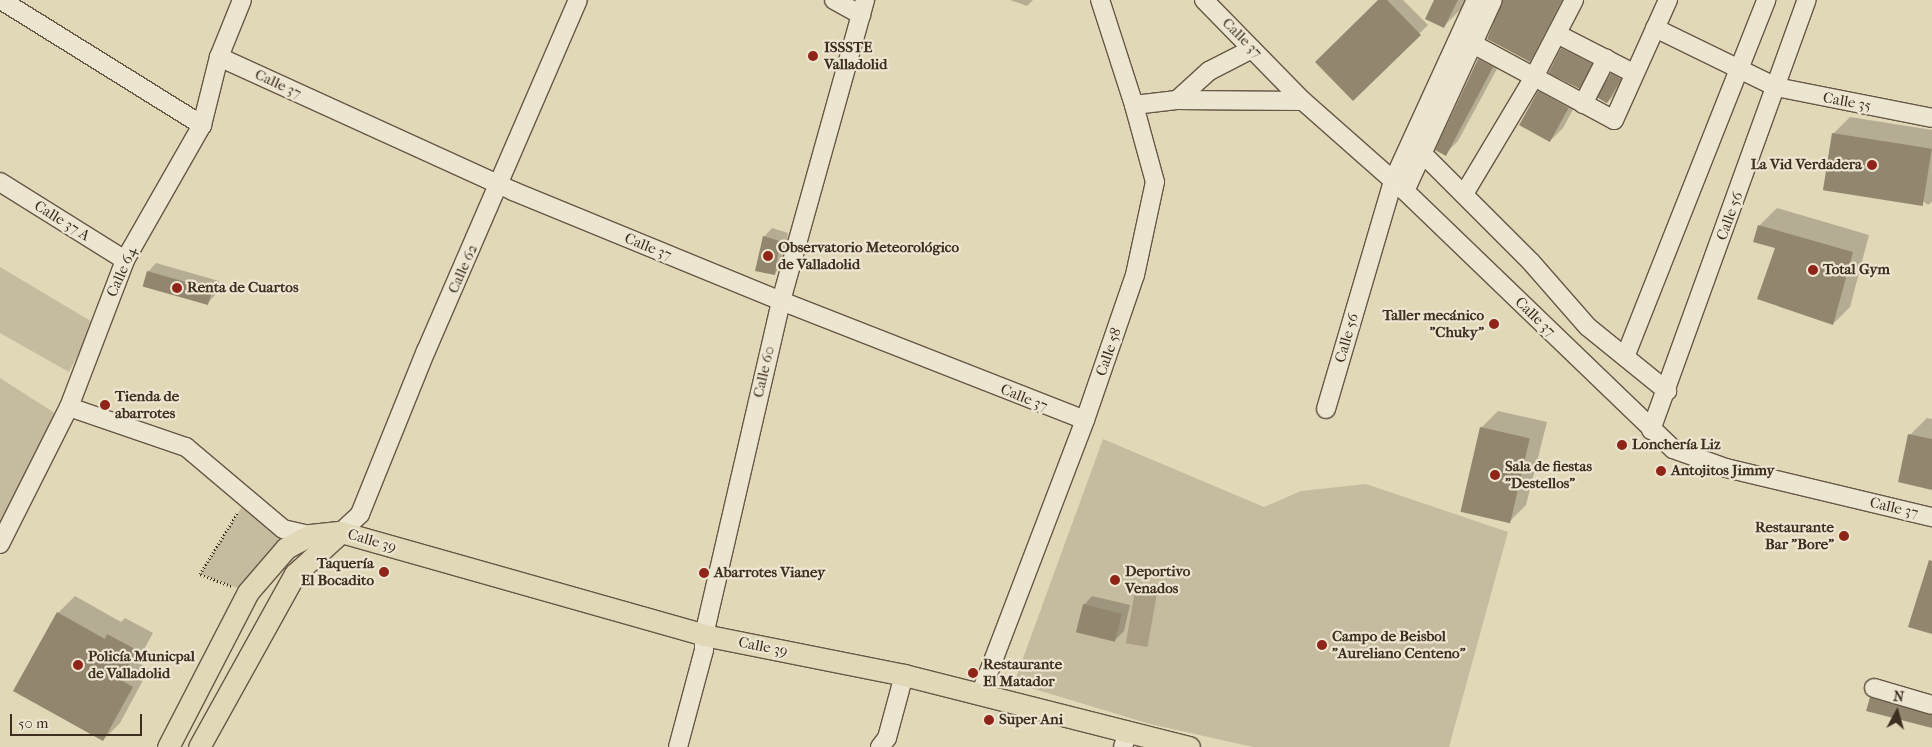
<!DOCTYPE html>
<meta charset="utf-8">
<style>
body{margin:0}
#map{position:relative;width:1932px;height:747px;overflow:hidden;background:#e1d8b8;font-family:"IM FELL French Canon",serif}
div>[style]{position:absolute}
.green>*{inset:0;background:#c5bb9e}
.water>*{inset:0;background:#aa9e84;transform-origin:0 0}
.shadow>*{inset:0;background:#0003}
.building>*{inset:0;background:#93866f;transform-origin:0 0}
.path>*{height:3px;margin-top:-1.5px;transform-origin:0;background:repeating-linear-gradient(90deg,#3e2e20 0 1px,transparent 0 3.5px)}
.roads{filter:drop-shadow(1px 0 #675846) drop-shadow(-1px 0 #675846) drop-shadow(0 1px #675846) drop-shadow(0 -1px #675846)}
.minor>*{height:18px;margin:-9px;padding:0 9px;transform-origin:9px;border-radius:9px;background:#ece6d1}
.major>*{height:21px;margin:-10.5px;padding:0 10.5px;transform-origin:10.5px;border-radius:10.5px;background:#e1d8b8}
.dots>*{width:14px;height:14px;translate:-50% -50%;box-sizing:border-box;border:2px solid #ece6d1;border-radius:50%}
span{translate:-50% -50%;white-space:nowrap;text-align:center;line-height:1.15;-webkit-text-stroke:4.5px #ece6d1;paint-order:stroke}
.street-label{font-size:15px;color:#3e2e20}
.poi-label{font-size:15px;color:#3e2e20;font-weight:700}
.left{translate:0 -50%;text-align:left}
.right{translate:-100% -50%;text-align:right}
.north{position:absolute;left:1872px;top:687px;width:50px;height:50px;-webkit-text-stroke:4px #ece6d1;paint-order:stroke;rotate:6deg;font-size:14px;font-weight:700;line-height:20px;text-align:center;color:#3e2e20}
.north::after{content:'';display:block;margin:auto;width:18px;height:22px;background:#3e2e20;clip-path:polygon(50% 0,100% 100%,50% 72%,0 100%)}
.scale{position:absolute;left:10px;top:714px;width:132px;height:22px;box-sizing:border-box;border:2px solid #3e2e20;border-top:0;padding-left:6px;font-size:15px;line-height:18px;white-space:nowrap;color:#3e2e20;-webkit-text-stroke:4px #ece6d1;paint-order:stroke}
</style>
<div id="map">
<div class="green">
<i style="clip-path:polygon(0 267px,94px 323px,69px 372px,0 333px)"></i>
<i style="clip-path:polygon(0 378px,64px 419px,0 551px)"></i>
<i style="clip-path:polygon(1103px 439px,1264px 507px,1301px 491px,1366px 484px,1508px 532px,1449px 747px,1253px 747px,1150px 724px,1014px 683px)"></i>
<i style="clip-path:polygon(247px 499px,283px 529px,287px 547px,248px 592px,200px 574px)"></i>
</div>
<div class="water">
<i style="left:1135px;top:591px;width:22px;height:53px;rotate:10deg"></i>
</div>
<div class="shadow">
<i style="clip-path:polygon(1010px 0,1033px 0,1027px 6px)"></i>
<i style="clip-path:polygon(1380px 0,1403px 0,1428px 25px,1353px 99px)"></i>
<i style="clip-path:polygon(1436px 0,1465px 0,1461px 9px,1444px 26px)"></i>
<i style="clip-path:polygon(1504px 0,1568px 0,1543px 47px,1529px 61px)"></i>
<i style="clip-path:polygon(1575px 36px,1604px 51px,1591px 75px,1579px 87px,1562px 49px)"></i>
<i style="clip-path:polygon(1492px 46px,1505px 54px,1458px 141px,1445px 154px,1437px 150px,1479px 59px)"></i>
<i style="clip-path:polygon(1624px 61px,1633px 66px,1620px 89px,1608px 102px,1612px 74px)"></i>
<i style="clip-path:polygon(1552px 79px,1581px 95px,1563px 128px,1550px 141px,1539px 92px)"></i>
<i style="clip-path:polygon(1850px 117px,1932px 130px,1932px 202px,1928px 205px,1833px 134px)"></i>
<i style="clip-path:polygon(1777px 208px,1869px 235px,1850px 307px,1833px 324px,1776px 247px,1755px 241px,1760px 225px)"></i>
<i style="clip-path:polygon(772px 228px,788px 233px,783px 265px,775px 273px,764px 237px)"></i>
<i style="clip-path:polygon(156px 263px,219px 281px,215px 295px,207px 304px,148px 272px)"></i>
<i style="clip-path:polygon(1498px 411px,1547px 422px,1526px 505px,1509px 522px,1481px 428px)"></i>
<i style="clip-path:polygon(1927px 418px,1932px 419px,1932px 489px,1910px 435px)"></i>
<i style="clip-path:polygon(75px 596px,121px 622px,125px 618px,153px 633px,137px 662px,149px 669px,120px 723px,103px 740px,58px 613px)"></i>
<i style="clip-path:polygon(1092px 596px,1130px 605px,1124px 631px,1115px 640px,1084px 605px)"></i>
<i style="clip-path:polygon(1883px 686px,1932px 701px,1932px 726px,1871px 698px)"></i>
</div>
<div class="building">
<i style="clip-path:polygon(1378px 0,1387px 0,1421px 35px,1353px 101px,1315px 62px)"></i>
<i style="clip-path:polygon(1434px 0,1458px 0,1444px 28px,1425px 19px)"></i>
<i style="clip-path:polygon(1503px 0,1562px 0,1530px 62px,1487px 39px)"></i>
<i style="left:1561px;top:48px;width:35px;height:28px;rotate:27deg"></i>
<i style="clip-path:polygon(1478px 59px,1493px 67px,1446px 156px,1435px 150px)"></i>
<i style="left:1611px;top:73px;width:12px;height:28px;rotate:31deg"></i>
<i style="left:1538px;top:91px;width:35px;height:39px;rotate:29deg"></i>
<i style="left:1832px;top:133px;width:101px;height:58px;rotate:9deg"></i>
<i style="clip-path:polygon(1758px 225px,1853px 252px,1833px 325px,1757px 299px,1775px 248px,1753px 242px)"></i>
<i style="clip-path:polygon(763px 236px,780px 241px,775px 275px,755px 271px)"></i>
<i style="left:147px;top:271px;width:68px;height:16px;rotate:16deg"></i>
<i style="left:1480px;top:427px;width:51px;height:87px;rotate:13deg"></i>
<i style="clip-path:polygon(1908px 434px,1932px 439px,1932px 490px,1898px 482px)"></i>
<i style="clip-path:polygon(1929px 560px,1932px 561px,1932px 634px,1908px 627px)"></i>
<i style="left:1083px;top:604px;width:40px;height:29px;rotate:14deg"></i>
<i style="clip-path:polygon(57px 612px,105px 639px,107px 634px,137px 650px,121px 680px,133px 687px,103px 741px,13px 691px)"></i>
<i style="clip-path:polygon(1870px 697px,1932px 715px,1932px 728px,1866px 711px)"></i>
</div>
<div class="path">
<i style="left:231px;top:586px;width:33px;rotate:-159deg"></i>
<i style="left:200px;top:574px;width:73px;rotate:-58.5deg"></i>
</div>
<div class="roads">
<div class="minor">
<i style="left:1px;top:0;width:237px;rotate:31.9deg"></i>
<i style="left:834px;top:0;width:31px;rotate:29deg"></i>
<i style="left:1204px;top:0;width:141px;rotate:45.6deg"></i>
<i style="left:1303px;top:101px;width:136px;rotate:41.4deg"></i>
<i style="left:1405px;top:191px;width:372px;rotate:43.9deg"></i>
<i style="left:1673px;top:449px;width:56px;rotate:19.7deg"></i>
<i style="left:1726px;top:468px;width:212px;rotate:13.4deg"></i>
<i style="left:1655px;top:28px;width:135px;rotate:26deg"></i>
<i style="left:1776px;top:87px;width:159px;rotate:11.2deg"></i>
<i style="left:1557px;top:34px;width:85px;rotate:27.2deg"></i>
<i style="left:1473px;top:44px;width:160px;rotate:28.3deg"></i>
<i style="left:1614px;top:120px;width:132px;rotate:-65.8deg"></i>
<i style="left:1252px;top:49px;width:48px;rotate:152.9deg"></i>
<i style="left:1209px;top:71px;width:43px;rotate:137.8deg"></i>
<i style="left:1177px;top:100px;width:126px;rotate:0.5deg"></i>
<i style="left:219px;top:57px;width:323px;rotate:24.5deg"></i>
<i style="left:513px;top:191px;width:290px;rotate:22.3deg"></i>
<i style="left:781px;top:301px;width:326px;rotate:21.4deg"></i>
<i style="left:1583px;top:104px;width:51px;rotate:-62.9deg"></i>
<i style="left:1134px;top:105px;width:43px;rotate:-6.6deg"></i>
<i style="left:1422px;top:153px;width:154px;rotate:45deg"></i>
<i style="left:1531px;top:262px;width:86px;rotate:48.8deg"></i>
<i style="left:1588px;top:327px;width:102px;rotate:39deg"></i>
<i style="left:0;top:182px;width:147px;rotate:32deg"></i>
<i style="left:1405px;top:191px;width:210px;rotate:-65.3deg"></i>
<i style="left:1464px;top:194px;width:136px;rotate:-59.1deg"></i>
<i style="left:1534px;top:77px;width:87px;rotate:-62.5deg"></i>
<i style="left:1625px;top:357px;width:384px;rotate:-68.4deg"></i>
<i style="left:69px;top:407px;width:124px;rotate:18.9deg"></i>
<i style="left:186px;top:447px;width:127px;rotate:40.2deg"></i>
<i style="left:283px;top:529px;width:28px;rotate:13deg"></i>
<i style="left:310px;top:535px;width:10px;rotate:37deg"></i>
<i style="left:1326px;top:409px;width:238px;rotate:-73.6deg"></i>
<i style="left:1393px;top:181px;width:199px;rotate:-65.4deg"></i>
<i style="left:1651px;top:430px;width:457px;rotate:-70.1deg"></i>
<i style="left:341px;top:532px;width:26px;rotate:-43deg"></i>
<i style="left:360px;top:514px;width:176px;rotate:-68deg"></i>
<i style="left:426px;top:351px;width:382px;rotate:-66.6deg"></i>
<i style="left:0;top:544px;width:153px;rotate:-63.3deg"></i>
<i style="left:69px;top:407px;width:157px;rotate:-69.1deg"></i>
<i style="left:125px;top:260px;width:155px;rotate:-60.3deg"></i>
<i style="left:202px;top:125px;width:70px;rotate:-76deg"></i>
<i style="left:219px;top:57px;width:61px;rotate:-68deg"></i>
<i style="left:1874px;top:688px;width:60px;rotate:16.3deg"></i>
<i style="left:980px;top:695px;width:294px;rotate:-69.1deg"></i>
<i style="left:1085px;top:420px;width:153px;rotate:-71deg"></i>
<i style="left:1135px;top:275px;width:95px;rotate:-77.9deg"></i>
<i style="left:1155px;top:182px;width:80px;rotate:-105.3deg"></i>
<i style="left:1134px;top:105px;width:110px;rotate:-107.9deg"></i>
<i style="left:678px;top:747px;width:100px;rotate:-75deg"></i>
<i style="left:704px;top:650px;width:15px;rotate:-90deg"></i>
<i style="left:704px;top:635px;width:343px;rotate:-77deg"></i>
<i style="left:781px;top:301px;width:313px;rotate:-74.4deg"></i>
<i style="left:880px;top:747px;width:11px;rotate:-52deg"></i>
<i style="left:887px;top:738px;width:65px;rotate:-74.9deg"></i>
<i style="left:1123px;top:747px;width:16px;rotate:-72deg"></i>
</div>
<div class="major">
<i style="left:168px;top:747px;width:174px;rotate:-62.7deg"></i>
<i style="left:248px;top:592px;width:58px;rotate:-49.2deg"></i>
<i style="left:286px;top:548px;width:27px;rotate:-28deg"></i>
<i style="left:310px;top:535px;width:31px;rotate:-6deg"></i>
<i style="left:341px;top:532px;width:377px;rotate:15.8deg"></i>
<i style="left:704px;top:635px;width:204px;rotate:11.3deg"></i>
<i style="left:904px;top:675px;width:294px;rotate:14.2deg"></i>
<i style="left:199px;top:747px;width:198px;rotate:-61deg"></i>
<i style="left:295px;top:574px;width:62px;rotate:-42.4deg"></i>
</div>
</div>
<div class="dots">
<i style="left:813px;top:56px;background:#8f2418"></i>
<i style="left:1872px;top:165px;background:#8f2418"></i>
<i style="left:768px;top:256px;background:#8f2418"></i>
<i style="left:1813px;top:270px;background:#8f2418"></i>
<i style="left:177px;top:288px;background:#8f2418"></i>
<i style="left:1494px;top:324px;background:#8f2418"></i>
<i style="left:105px;top:405px;background:#8f2418"></i>
<i style="left:1622px;top:445px;background:#8f2418"></i>
<i style="left:1661px;top:471px;background:#8f2418"></i>
<i style="left:1495px;top:475px;background:#8f2418"></i>
<i style="left:1844px;top:536px;background:#8f2418"></i>
<i style="left:384px;top:572px;background:#8f2418"></i>
<i style="left:704px;top:573px;background:#8f2418"></i>
<i style="left:1115px;top:580px;background:#8f2418"></i>
<i style="left:1322px;top:645px;background:#8f2418"></i>
<i style="left:78px;top:665px;background:#8f2418"></i>
<i style="left:973px;top:673px;background:#8f2418"></i>
<i style="left:989px;top:720px;background:#8f2418"></i>
</div>
<div class="street-label">
<span style="left:1242px;top:38px;rotate:45deg">Calle 37</span>
<span style="left:278px;top:84px;rotate:25deg">Calle 37</span>
<span style="left:1847px;top:102px;rotate:10deg">Calle 35</span>
<span style="left:1730px;top:216px;rotate:-70deg">Calle 56</span>
<span style="left:62px;top:221px;rotate:32deg">Calle 37 A</span>
<span style="left:648px;top:247px;rotate:22deg">Calle 37</span>
<span style="left:463px;top:269px;rotate:-66deg">Calle 62</span>
<span style="left:122px;top:272px;rotate:-66deg">Calle 64</span>
<span style="left:1535px;top:317px;rotate:44deg">Calle 37</span>
<span style="left:1347px;top:338px;rotate:-74deg">Calle 56</span>
<span style="left:1109px;top:352px;rotate:-71deg">Calle 58</span>
<span style="left:764px;top:372px;rotate:-77deg">Calle 60</span>
<span style="left:1024px;top:398px;rotate:22deg">Calle 37</span>
<span style="left:1894px;top:508px;rotate:13deg">Calle 37</span>
<span style="left:372px;top:541px;rotate:16deg">Calle 39</span>
<span style="left:763px;top:647px;rotate:11deg">Calle 39</span>
</div>
<div class="poi-label">
<span class="left" style="left:824px;top:56px">ISSSTE<br>Valladolid</span>
<span class="right" style="left:1862px;top:165px">La Vid Verdadera</span>
<span class="left" style="left:778px;top:256px">Observatorio Meteorológico<br>de Valladolid</span>
<span class="left" style="left:1823px;top:270px">Total Gym</span>
<span class="left" style="left:187px;top:288px">Renta de Cuartos</span>
<span class="right" style="left:1484px;top:324px">Taller mecánico<br>"Chuky"</span>
<span class="left" style="left:115px;top:405px">Tienda de<br>abarrotes</span>
<span class="left" style="left:1632px;top:445px">Lonchería Liz</span>
<span class="left" style="left:1505px;top:475px">Sala de fiestas<br>"Destellos"</span>
<span class="left" style="left:1671px;top:471px">Antojitos Jimmy</span>
<span class="right" style="left:1834px;top:536px">Restaurante<br>Bar "Bore"</span>
<span class="right" style="left:374px;top:572px">Taquería<br>El Bocadito</span>
<span class="left" style="left:1125px;top:580px">Deportivo<br>Venados</span>
<span class="left" style="left:714px;top:573px">Abarrotes Vianey</span>
<span class="left" style="left:1332px;top:645px">Campo de Beisbol<br>"Aureliano Centeno"</span>
<span class="left" style="left:88px;top:665px">Policía Municpal<br>de Valladolid</span>
<span class="left" style="left:983px;top:673px">Restaurante<br>El Matador</span>
<span class="left" style="left:999px;top:720px">Super Ani</span>
</div>
<div class="north">N</div>
<div class="scale">50 m</div>
</div>
